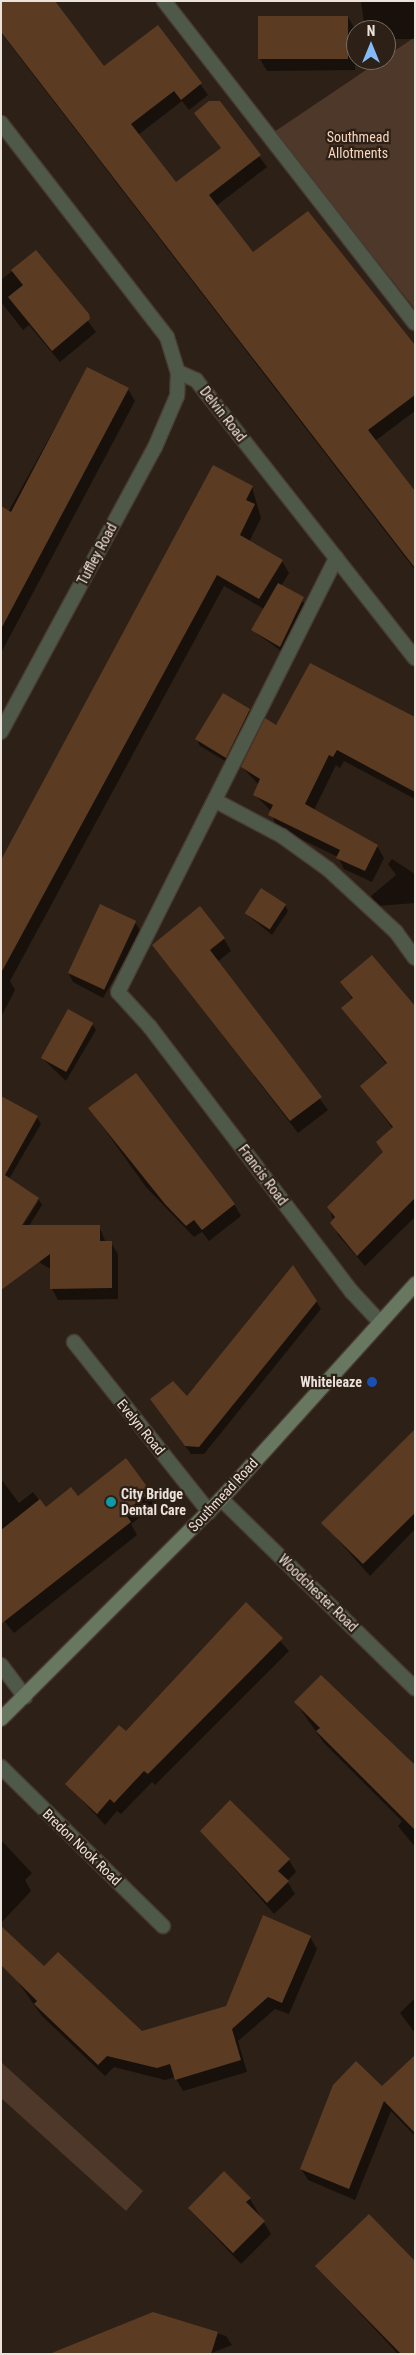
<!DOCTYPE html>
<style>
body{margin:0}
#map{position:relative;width:416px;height:2355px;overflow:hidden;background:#2d2016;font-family:"Roboto Condensed",sans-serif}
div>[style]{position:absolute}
.green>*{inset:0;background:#4d382a}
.shadow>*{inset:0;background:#0007}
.building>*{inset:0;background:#5c3b23;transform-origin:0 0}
.roads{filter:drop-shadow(1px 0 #483b32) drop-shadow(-1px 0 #483b32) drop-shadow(0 1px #483b32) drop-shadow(0 -1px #483b32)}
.service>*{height:14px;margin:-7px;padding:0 7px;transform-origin:7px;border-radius:7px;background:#4f594a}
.minor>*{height:14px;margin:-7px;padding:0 7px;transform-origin:7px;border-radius:7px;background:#4f594a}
.secondary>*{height:14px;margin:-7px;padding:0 7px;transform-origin:7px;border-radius:7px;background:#68775f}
.dots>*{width:14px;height:14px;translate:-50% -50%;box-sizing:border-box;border:2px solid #2d2016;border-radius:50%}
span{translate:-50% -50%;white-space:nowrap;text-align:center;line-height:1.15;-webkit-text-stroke:4.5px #2d2016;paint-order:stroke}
.park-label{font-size:14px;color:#fad5bc}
.street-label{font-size:14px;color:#ece2dc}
.poi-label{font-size:14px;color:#ece2dc;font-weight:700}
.right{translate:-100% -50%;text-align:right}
.left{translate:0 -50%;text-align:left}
.frame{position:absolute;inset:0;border:2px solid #ece2dc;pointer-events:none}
.north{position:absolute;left:346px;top:20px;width:50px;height:50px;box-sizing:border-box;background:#2d2016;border:1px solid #796e65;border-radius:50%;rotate:0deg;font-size:14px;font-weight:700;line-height:20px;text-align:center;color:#ece2dc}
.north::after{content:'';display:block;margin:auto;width:18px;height:22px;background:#85bbfb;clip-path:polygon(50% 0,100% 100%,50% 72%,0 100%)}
</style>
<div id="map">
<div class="green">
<i style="clip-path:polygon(415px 37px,415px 309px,274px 132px)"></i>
<i style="clip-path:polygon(1px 2062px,143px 2191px,126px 2211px,1px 2098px)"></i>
</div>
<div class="shadow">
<i style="clip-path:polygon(1px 1px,104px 68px,158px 27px,208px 95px,189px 110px,182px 101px,138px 135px,176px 184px,222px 149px,196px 113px,219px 103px,267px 167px,216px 206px,253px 254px,415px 349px,415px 411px,375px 441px,415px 495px,415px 570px,1px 33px)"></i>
<i style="clip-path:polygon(361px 1px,415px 1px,415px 39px,386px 39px,386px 30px,365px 30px)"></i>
<i style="clip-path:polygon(348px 17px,355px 29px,355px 70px,267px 71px,260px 59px)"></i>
<i style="clip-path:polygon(36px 252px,96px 332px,60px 362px,29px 325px,23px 330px,1px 302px,1px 280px)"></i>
<i style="clip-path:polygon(88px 368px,128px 389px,135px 401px,1px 653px,1px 525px)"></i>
<i style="clip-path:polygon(252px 487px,261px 518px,249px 542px,282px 561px,289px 573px,281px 586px,307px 605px,284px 653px,252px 630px,264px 609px,224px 586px,10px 981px,15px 990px,1px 1017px,1px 863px)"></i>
<i style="clip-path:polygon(249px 710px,253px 717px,230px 764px,200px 746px,197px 739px)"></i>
<i style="clip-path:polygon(415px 723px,415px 799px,344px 761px,340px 768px,336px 765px,314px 810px,377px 846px,384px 858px,372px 882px,344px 869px,338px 857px,276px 827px,271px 811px,255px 795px,259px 785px,242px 767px,276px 727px)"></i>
<i style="clip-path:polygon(392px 859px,415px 874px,415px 903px,378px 906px,371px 896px,396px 875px,388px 864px)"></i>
<i style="clip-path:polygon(285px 905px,288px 911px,272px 935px,245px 913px)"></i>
<i style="clip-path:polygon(135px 922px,141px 932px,103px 998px,73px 982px,68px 972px)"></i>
<i style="clip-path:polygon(224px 939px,231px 951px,217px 962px,328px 1110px,298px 1133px,153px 945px)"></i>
<i style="clip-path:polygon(341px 982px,415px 1016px,415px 1217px,365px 1266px,338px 1235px,329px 1207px,384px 1154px,393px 1129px,361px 1086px,387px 1065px,342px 1008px,353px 1000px)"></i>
<i style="clip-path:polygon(92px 1024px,96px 1030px,66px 1081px,41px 1057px)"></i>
<i style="clip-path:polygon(90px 1109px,234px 1204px,241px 1216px,209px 1241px,202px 1232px,194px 1237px,146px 1187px)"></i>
<i style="clip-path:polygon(37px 1117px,41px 1124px,9px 1179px,39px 1200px,1px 1214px,1px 1128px)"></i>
<i style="clip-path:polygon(39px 1200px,42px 1205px,29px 1226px,99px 1226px,106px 1243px,111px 1243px,118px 1254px,118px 1299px,58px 1300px,52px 1289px,52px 1270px,1px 1239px,23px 1225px)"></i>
<i style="clip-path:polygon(316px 1301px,321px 1309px,204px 1454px,191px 1454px,152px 1400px,187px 1398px)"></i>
<i style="clip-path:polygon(415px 1429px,415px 1529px,370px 1576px,323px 1523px)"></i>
<i style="clip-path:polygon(1px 1479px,19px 1503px,33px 1492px,46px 1509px,78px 1498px,150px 1493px,157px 1505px,131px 1524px,137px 1535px,14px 1633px,1px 1617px)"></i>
<i style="clip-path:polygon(246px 1604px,289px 1651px,155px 1785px,152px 1782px,121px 1814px,117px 1811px,105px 1825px,67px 1784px,126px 1733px)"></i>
<i style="clip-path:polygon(296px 1703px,415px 1768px,415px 1847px,398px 1826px,402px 1821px,324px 1743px)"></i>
<i style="clip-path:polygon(201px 1831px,289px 1860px,296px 1872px,287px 1881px,295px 1894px,274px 1914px)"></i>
<i style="clip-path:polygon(1px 1840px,32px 1873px,25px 1880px,31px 1891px,1px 1923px)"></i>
<i style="clip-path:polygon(310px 1937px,317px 1949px,289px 2014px,275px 2009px,238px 2041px,247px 2072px,183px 2091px,175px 2077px,165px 2080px,114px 2067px,105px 2076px,42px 2016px,16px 1979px,44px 1968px,141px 2032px,227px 2007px)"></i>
<i style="clip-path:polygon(415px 1998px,415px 2033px,400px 2013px)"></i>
<i style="clip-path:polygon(415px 2057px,415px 2136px,391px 2111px,355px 2200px,308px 2180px,301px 2169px)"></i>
<i style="clip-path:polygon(250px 2199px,271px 2234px,241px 2264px,189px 2209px)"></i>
<i style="clip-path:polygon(316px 2266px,415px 2354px,398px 2354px)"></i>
<i style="clip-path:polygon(153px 2313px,226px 2336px,232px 2345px,209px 2354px,49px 2354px)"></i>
</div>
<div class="building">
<i style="clip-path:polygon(1px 1px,55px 1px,104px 66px,158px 25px,202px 83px,181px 100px,174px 91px,131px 124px,176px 182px,221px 148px,194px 113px,209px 101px,220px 101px,261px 155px,209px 195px,253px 252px,308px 211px,415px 345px,415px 395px,368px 430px,415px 491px,415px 568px,1px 32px)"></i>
<i style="left:258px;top:16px;width:90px;height:43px"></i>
<i style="clip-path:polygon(36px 250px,89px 314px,90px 319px,52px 351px,8px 297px,23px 285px,11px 270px)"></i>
<i style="clip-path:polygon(87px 367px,129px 388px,1px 629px,1px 506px,11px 512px)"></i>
<i style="clip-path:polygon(213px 465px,253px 486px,246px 500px,255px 504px,240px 535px,283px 560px,259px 599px,217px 575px,1px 973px,1px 860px)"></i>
<i style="clip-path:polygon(278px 583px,304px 597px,280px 647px,251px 630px)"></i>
<i style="clip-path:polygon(310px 663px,415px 717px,415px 792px,337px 750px,333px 757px,329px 755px,305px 804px,378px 845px,365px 871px,336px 858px,340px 850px,268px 815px,273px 805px,253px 795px,260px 779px,241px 767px,265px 718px,276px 725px)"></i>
<i style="clip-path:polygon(223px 693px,250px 709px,226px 758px,195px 739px)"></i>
<i style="left:261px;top:888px;width:30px;height:30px;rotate:33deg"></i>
<i style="left:100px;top:904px;width:40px;height:76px;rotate:25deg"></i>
<i style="clip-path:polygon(200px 906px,225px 938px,210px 950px,322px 1097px,290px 1121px,152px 945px)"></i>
<i style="clip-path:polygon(372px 955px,415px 1006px,415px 1198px,357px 1256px,330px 1223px,335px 1217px,327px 1207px,383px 1152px,376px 1142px,393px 1127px,360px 1086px,387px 1063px,341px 1008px,353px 998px,340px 982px)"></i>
<i style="left:68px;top:1009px;width:29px;height:56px;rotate:29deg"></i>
<i style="clip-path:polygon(136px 1073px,235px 1204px,202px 1230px,194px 1220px,186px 1226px,165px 1204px,88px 1108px)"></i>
<i style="clip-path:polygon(1px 1096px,38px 1116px,5px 1175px,39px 1198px,22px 1225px,100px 1225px,100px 1241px,112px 1241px,112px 1288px,50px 1289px,50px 1254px,1px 1290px)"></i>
<i style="clip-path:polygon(293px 1265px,317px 1301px,199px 1447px,185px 1446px,150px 1399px,173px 1381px,187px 1396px)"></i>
<i style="clip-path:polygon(415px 1429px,415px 1513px,363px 1564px,321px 1523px)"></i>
<i style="clip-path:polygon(126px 1458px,151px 1492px,124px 1512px,131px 1522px,1px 1624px,1px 1530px,40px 1499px,46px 1507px,71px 1487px,78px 1496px)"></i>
<i style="clip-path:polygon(246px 1602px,283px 1638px,148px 1774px,144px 1771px,114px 1803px,110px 1799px,97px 1814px,65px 1784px,119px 1725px,126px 1731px)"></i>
<i style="clip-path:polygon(321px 1675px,415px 1765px,415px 1830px,316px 1731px,320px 1728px,294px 1702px)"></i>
<i style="clip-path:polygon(230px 1800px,290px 1859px,278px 1871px,289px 1881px,267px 1903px,200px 1831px)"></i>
<i style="clip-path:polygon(263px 1915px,311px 1936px,282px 2003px,268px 1997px,232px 2029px,241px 2060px,175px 2080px,170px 2064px,157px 2068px,107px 2056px,98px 2065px,34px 2004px,37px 2001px,1px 1965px,1px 1926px,44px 1966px,58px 1952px,142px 2031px,226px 2006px)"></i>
<i style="clip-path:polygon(415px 2055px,415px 2133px,384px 2101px,349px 2189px,300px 2169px,333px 2085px,356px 2061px,382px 2086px)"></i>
<i style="clip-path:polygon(224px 2171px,251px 2198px,246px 2202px,265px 2221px,233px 2253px,188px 2208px)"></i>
<i style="clip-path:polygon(369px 2214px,415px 2261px,415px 2354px,401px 2354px,315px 2266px)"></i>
<i style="clip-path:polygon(153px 2312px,218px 2332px,211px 2354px,49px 2354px)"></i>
</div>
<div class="roads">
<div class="service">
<i style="left:164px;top:1px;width:408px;rotate:52.1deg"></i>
<i style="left:216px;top:801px;width:75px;rotate:27.9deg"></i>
<i style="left:282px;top:836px;width:57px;rotate:35.7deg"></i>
<i style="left:328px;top:869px;width:93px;rotate:42.8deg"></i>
<i style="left:150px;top:1027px;width:47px;rotate:-132.4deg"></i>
<i style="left:118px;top:992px;width:486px;rotate:-63.3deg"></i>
</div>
<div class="minor">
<i style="left:1px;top:123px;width:271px;rotate:52.2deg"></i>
<i style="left:167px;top:337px;width:37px;rotate:73deg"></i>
<i style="left:178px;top:372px;width:24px;rotate:92deg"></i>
<i style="left:177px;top:396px;width:56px;rotate:113.3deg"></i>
<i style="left:155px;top:447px;width:324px;rotate:118.4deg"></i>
<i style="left:178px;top:372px;width:20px;rotate:24deg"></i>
<i style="left:196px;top:380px;width:354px;rotate:51.8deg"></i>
<i style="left:396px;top:932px;width:32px;rotate:54deg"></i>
<i style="left:150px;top:1027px;width:333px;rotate:52.7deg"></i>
<i style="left:352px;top:1292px;width:38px;rotate:47deg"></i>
<i style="left:74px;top:1342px;width:217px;rotate:51.5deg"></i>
<i style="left:221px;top:1499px;width:271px;rotate:44.3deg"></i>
<i style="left:1px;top:1665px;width:40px;rotate:53deg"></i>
<i style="left:1px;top:1767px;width:227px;rotate:44.5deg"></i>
</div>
<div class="secondary">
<i style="left:1px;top:1719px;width:311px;rotate:-45deg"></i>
<i style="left:221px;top:1499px;width:290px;rotate:-47.9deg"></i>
</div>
</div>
<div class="dots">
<i style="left:372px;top:1382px;background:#1a4fb4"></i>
<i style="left:111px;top:1502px;background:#0f9aa8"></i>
</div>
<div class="park-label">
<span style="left:358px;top:145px">Southmead<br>Allotments</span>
</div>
<div class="street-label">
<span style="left:223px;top:414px;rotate:52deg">Delvin Road</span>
<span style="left:97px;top:554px;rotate:-62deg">Tuffley Road</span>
<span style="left:263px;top:1175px;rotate:53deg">Francis Road</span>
<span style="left:141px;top:1427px;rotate:51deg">Evelyn Road</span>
<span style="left:223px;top:1495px;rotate:-47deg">Southmead Road</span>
<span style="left:318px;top:1593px;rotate:44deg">Woodchester Road</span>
<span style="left:82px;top:1847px;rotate:44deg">Bredon Nook Road</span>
</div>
<div class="poi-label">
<span class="right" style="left:362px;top:1382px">Whiteleaze</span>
<span class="left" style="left:121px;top:1502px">City Bridge<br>Dental Care</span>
</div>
<div class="frame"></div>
<div class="north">N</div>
</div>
